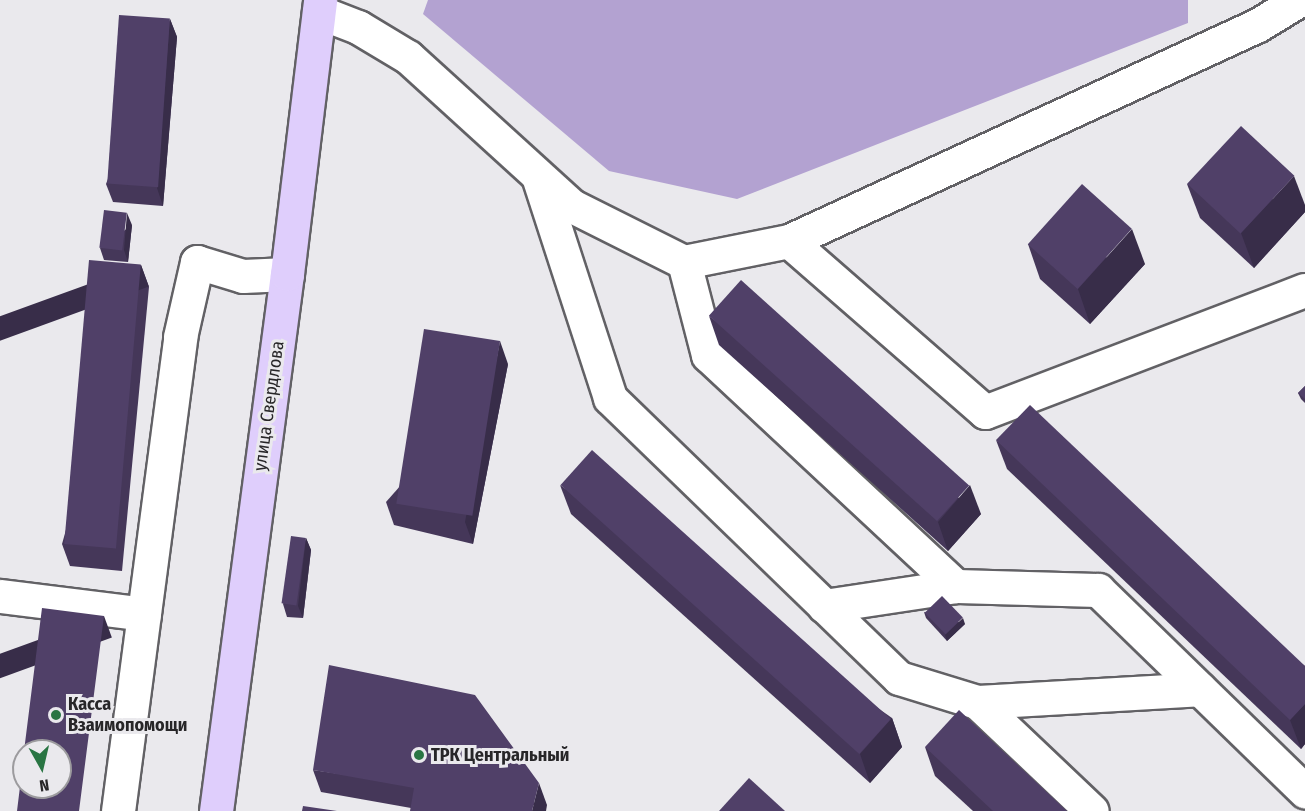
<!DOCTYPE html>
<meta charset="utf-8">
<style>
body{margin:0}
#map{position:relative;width:1305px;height:811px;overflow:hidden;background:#eae9ed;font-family:"Fira Sans Condensed",sans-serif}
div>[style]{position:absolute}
.forest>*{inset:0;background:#b3a2d1}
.roads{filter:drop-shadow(2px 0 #626165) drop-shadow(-2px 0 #626165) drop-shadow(0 2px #626165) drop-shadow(0 -2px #626165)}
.minor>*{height:33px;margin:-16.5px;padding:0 16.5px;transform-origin:16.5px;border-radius:16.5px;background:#fff}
.major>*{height:33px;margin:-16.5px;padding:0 16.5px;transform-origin:16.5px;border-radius:16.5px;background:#dfcefc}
.wall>*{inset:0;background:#453759}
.shaded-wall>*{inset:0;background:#382d49;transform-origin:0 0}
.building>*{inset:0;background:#504068;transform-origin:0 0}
.dots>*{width:16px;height:16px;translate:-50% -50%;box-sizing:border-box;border:3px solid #eae9ed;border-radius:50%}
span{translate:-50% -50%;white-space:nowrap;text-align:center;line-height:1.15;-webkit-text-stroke:6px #eae9ed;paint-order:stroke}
.street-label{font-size:18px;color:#272628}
.poi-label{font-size:18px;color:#272628;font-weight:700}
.left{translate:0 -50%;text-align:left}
.north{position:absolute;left:12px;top:739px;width:60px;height:60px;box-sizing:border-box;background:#eae9ed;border:2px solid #9c9b9e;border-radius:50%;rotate:172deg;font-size:16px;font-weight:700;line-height:24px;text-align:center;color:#272628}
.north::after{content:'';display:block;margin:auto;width:21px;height:27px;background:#297543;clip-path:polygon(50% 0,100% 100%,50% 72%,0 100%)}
</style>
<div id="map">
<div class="forest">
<i style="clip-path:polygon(428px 0,1188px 0,1188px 23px,737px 199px,609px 171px,423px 14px)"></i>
</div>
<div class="roads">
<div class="minor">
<i style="left:319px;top:12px;width:42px;rotate:21deg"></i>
<i style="left:358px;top:27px;width:58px;rotate:31deg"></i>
<i style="left:408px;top:57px;width:222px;rotate:42.3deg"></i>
<i style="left:572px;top:206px;width:125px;rotate:26.6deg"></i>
<i style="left:684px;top:262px;width:107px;rotate:-11.3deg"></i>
<i style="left:789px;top:241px;width:516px;rotate:-24.73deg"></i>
<i style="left:1258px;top:25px;width:48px;rotate:-31.4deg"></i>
<i style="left:539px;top:179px;width:230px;rotate:72deg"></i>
<i style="left:610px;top:398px;width:402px;rotate:44.1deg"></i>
<i style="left:899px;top:678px;width:82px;rotate:17.1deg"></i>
<i style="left:977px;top:702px;width:158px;rotate:43.5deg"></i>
<i style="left:789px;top:241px;width:260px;rotate:41.1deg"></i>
<i style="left:985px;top:412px;width:342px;rotate:-20.9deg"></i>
<i style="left:684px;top:262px;width:96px;rotate:75.5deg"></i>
<i style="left:708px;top:355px;width:339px;rotate:43deg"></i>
<i style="left:0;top:596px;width:145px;rotate:7.1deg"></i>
<i style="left:824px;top:606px;width:134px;rotate:-8.6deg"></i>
<i style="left:956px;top:586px;width:142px;rotate:1.6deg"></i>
<i style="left:1098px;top:590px;width:289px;rotate:44.2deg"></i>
<i style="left:977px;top:702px;width:223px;rotate:-3.3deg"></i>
<i style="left:118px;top:811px;width:478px;rotate:-82.5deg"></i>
<i style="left:180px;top:337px;width:77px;rotate:-77.2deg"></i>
<i style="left:197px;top:262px;width:48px;rotate:16.9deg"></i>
<i style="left:243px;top:276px;width:44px;rotate:-2.6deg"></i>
</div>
<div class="major">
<i style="left:216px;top:811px;width:542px;rotate:-82.47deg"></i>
<i style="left:287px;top:274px;width:276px;rotate:-83.1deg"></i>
</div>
</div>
<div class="wall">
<i style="clip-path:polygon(170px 19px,177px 37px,163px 206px,113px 202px,106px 184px)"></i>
<i style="clip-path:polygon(1187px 184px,1305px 205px,1305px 212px,1254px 268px,1200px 218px)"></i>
<i style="clip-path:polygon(132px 225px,128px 262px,104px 260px,100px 248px)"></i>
<i style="clip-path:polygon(1028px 244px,1145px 264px,1090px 324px,1040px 279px)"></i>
<i style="clip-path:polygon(141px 265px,149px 287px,122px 571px,70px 566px,62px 544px)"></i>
<i style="clip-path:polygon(709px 316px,981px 514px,948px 551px,719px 345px)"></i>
<i style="clip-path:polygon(508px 364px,473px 544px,394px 525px,386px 502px)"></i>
<i style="clip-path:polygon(1305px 386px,1305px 403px,1301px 399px,1298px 393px)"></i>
<i style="clip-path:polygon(996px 440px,1305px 666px,1305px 744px,1301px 749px,1007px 469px)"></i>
<i style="clip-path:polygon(560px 485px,892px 718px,902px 747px,870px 783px,571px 514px)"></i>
<i style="clip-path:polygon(306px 538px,311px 550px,303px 618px,287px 617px,283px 604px)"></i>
<i style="clip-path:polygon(924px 612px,965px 624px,947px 641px,926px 618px)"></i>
<i style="clip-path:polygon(925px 747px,1067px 811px,973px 811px,935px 776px)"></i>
<i style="clip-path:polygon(313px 770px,547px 805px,411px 808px,321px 792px)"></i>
</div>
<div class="shaded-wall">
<i style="clip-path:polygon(170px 19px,177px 37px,163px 206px,157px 188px)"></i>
<i style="clip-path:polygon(1294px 176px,1305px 205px,1305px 212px,1254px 268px,1241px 233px)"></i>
<i style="clip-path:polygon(127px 213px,132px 225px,128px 262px,124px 250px)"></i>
<i style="clip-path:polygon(1132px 229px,1145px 264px,1090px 324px,1078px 289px)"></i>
<i style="left:141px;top:265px;width:23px;height:285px;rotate:70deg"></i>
<i style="clip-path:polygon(500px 341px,508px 364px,473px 544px,465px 522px)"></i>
<i style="clip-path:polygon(970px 485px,981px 514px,948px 551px,938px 522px)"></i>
<i style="clip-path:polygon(306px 538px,311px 550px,303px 618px,298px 606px)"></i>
<i style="left:104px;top:616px;width:23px;height:197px;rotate:70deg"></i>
<i style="clip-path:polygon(963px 618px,965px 624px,947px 641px,945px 635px)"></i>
<i style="clip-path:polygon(1305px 704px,1305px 744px,1301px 749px,1290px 720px)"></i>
<i style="clip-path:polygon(892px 718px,902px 747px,870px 783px,860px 754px)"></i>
<i style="clip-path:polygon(539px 783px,547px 805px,546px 811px,532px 811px)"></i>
</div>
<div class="building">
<i style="left:119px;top:15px;width:51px;height:169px;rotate:4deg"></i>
<i style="left:1241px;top:126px;width:73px;height:79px;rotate:43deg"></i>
<i style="left:1082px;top:184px;width:67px;height:81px;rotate:42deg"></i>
<i style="left:104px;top:210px;width:23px;height:38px;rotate:7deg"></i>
<i style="left:89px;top:260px;width:52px;height:285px;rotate:5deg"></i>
<i style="left:741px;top:280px;width:307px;height:48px;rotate:42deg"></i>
<i style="left:424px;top:329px;width:77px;height:177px;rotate:9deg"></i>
<i style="clip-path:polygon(1305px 386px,1305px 399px,1298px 393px)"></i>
<i style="clip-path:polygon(1030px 405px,1305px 666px,1305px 704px,1290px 720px,996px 440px)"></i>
<i style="left:592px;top:450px;width:402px;height:47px;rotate:42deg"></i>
<i style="left:291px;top:536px;width:15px;height:68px;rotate:8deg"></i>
<i style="left:942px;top:596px;width:30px;height:24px;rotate:46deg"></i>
<i style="clip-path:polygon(42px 608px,104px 616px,79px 811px,17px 811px,24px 754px,24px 787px,60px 787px,60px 751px,24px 751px)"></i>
<i style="clip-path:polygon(329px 665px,475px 695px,539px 783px,532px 811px,410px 811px,414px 788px,313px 770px)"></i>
<i style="clip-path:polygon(959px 710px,1067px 811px,993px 811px,925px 747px)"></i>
<i style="clip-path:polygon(749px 778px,785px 811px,719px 811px)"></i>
<i style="clip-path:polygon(303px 806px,337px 811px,302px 811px)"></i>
</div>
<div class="dots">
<i style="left:56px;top:715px;background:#297543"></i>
<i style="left:419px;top:755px;background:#297543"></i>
</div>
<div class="street-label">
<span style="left:269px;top:406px;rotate:-82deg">улица Свердлова</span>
</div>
<div class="poi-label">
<span class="left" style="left:68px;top:715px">Касса<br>Взаимопомощи</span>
<span class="left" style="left:431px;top:755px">ТРК Центральный</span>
</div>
<div class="north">N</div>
</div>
